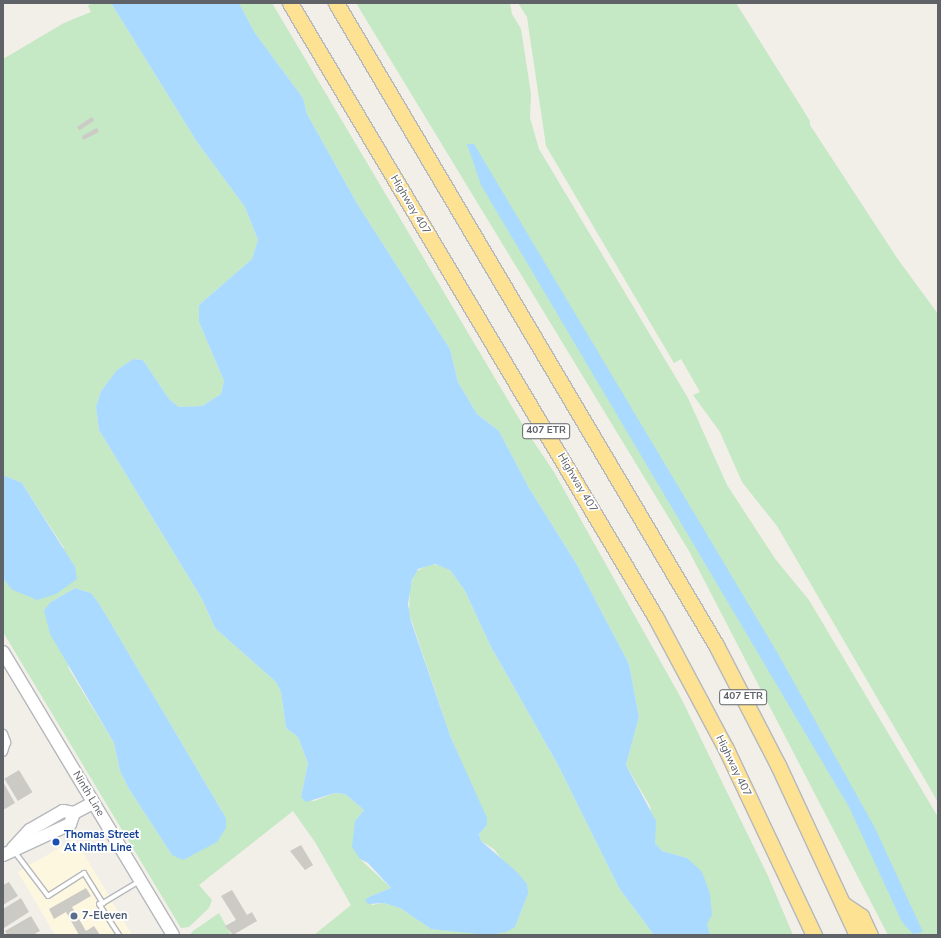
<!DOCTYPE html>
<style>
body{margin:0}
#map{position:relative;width:941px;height:938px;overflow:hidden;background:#f1efe8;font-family:"Nunito Sans",sans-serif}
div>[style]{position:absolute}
.commercial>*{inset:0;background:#fef7e0}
.green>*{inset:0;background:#c5e8c5}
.water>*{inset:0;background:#aadaff}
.building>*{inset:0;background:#cccac5;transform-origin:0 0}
.roads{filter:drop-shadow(1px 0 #b5b8bc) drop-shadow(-1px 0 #b5b8bc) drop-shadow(0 1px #b5b8bc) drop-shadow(0 -1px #b5b8bc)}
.lane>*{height:4px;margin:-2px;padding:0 2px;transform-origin:2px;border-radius:2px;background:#fff}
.street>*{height:8px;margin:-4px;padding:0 4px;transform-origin:4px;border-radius:4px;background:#fff}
.secondary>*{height:12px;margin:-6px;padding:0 6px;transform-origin:6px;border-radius:6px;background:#fff}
.highway>*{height:15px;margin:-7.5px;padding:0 7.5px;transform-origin:7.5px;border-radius:7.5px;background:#fde293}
.dots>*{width:11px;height:11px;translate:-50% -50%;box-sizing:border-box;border:2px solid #fff;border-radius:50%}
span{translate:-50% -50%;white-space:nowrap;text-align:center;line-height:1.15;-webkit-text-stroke:3.5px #fff;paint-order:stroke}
.shield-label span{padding:1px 3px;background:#fff;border:1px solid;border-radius:3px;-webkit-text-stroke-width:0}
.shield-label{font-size:10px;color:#5f6368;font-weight:700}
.street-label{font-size:11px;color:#5f6368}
.transit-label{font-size:11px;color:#164399;font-weight:700}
.left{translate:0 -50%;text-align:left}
.service-label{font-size:11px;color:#4e5e75;font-weight:700}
.frame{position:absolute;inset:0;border:4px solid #5f6368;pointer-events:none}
</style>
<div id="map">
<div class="commercial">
<i style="clip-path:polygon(75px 839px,132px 935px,55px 935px,18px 872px)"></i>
</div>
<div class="green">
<i style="clip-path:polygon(evenodd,91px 3px,111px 3px,197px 142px,245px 207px,258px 240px,252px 259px,199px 305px,199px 322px,224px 381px,221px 394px,202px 406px,179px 407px,169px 399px,143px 360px,133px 359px,117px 370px,101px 391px,96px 407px,99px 430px,202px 599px,215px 628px,276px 682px,281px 692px,286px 728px,298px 737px,308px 763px,301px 797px,314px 801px,335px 793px,345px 794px,364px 810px,355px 821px,360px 859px,391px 888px,371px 896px,372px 905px,384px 903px,400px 908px,431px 929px,456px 931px,515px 927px,528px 894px,494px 849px,481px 841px,479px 834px,487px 825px,451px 738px,409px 613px,410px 588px,415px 572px,430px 564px,443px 566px,450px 570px,465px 591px,490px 645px,558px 765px,619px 888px,654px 935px,314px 935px,351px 905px,315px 842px,293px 811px,199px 885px,212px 900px,209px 908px,189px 927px,181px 928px,3px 632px,3px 578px,11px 589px,64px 548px,22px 483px,3px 475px,3px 59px,64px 23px,91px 12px,88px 6px,91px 3px,75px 588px,91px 593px,100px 605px,226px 818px,172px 855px,129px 789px,120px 771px,114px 743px,69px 669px,51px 602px,75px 588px)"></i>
<i style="clip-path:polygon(239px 3px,272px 3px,527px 432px,554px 472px,681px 698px,768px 876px,793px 935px,710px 935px,707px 931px,687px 858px,662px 851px,655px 843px,650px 806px,626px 765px,639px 717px,629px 664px,576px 563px,529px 488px,499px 431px,477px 414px,458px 382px,450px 349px,358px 205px,307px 114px,303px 98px,255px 33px)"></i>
<i style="clip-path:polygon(356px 3px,510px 3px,512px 14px,521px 29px,531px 94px,530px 118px,539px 149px,688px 398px,727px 485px,776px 560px,809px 600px,938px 817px,938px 935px,888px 935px,689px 551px)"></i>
<i style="clip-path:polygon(518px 3px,736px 3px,810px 121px,810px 125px,897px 258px,938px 314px,938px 802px,777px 526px,742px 482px,720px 432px,693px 395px,700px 392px,681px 359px,674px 363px,546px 146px,527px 17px)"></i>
<i style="clip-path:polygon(219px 913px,231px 935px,190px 935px,193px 931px)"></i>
</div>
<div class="water">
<i style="clip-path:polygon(111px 3px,239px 3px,255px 33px,303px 98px,307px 114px,358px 205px,450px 349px,458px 382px,477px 414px,499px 431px,529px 488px,576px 563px,629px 664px,639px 717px,626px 765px,656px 821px,655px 843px,662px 851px,687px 858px,702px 872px,710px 894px,712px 915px,707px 924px,710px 935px,654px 935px,619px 888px,558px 765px,490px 645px,465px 591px,450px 570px,435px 564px,418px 569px,412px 580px,408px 604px,411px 621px,451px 738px,487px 818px,487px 825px,479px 834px,481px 841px,518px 873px,527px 884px,528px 894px,515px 927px,506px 932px,488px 935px,431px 929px,400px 908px,384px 903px,368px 904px,365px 900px,371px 896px,391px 888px,368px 863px,360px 859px,352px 847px,355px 821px,364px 810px,345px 794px,335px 793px,306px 802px,301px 797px,308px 763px,298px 737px,286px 728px,281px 692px,276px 682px,215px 628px,202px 599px,99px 430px,96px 407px,101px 391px,117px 370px,133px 359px,143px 360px,169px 399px,179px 407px,202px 406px,221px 394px,224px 381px,199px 322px,199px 305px,252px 259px,258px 240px,245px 207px,197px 142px)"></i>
<i style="clip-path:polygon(467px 144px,474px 144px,777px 652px,875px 828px,923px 932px,913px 934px,902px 922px,849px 807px,481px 185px)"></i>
<i style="clip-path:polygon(3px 475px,22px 483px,75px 567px,77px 579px,56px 594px,37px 600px,11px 589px,3px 578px)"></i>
<i style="clip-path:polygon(75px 588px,91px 593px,100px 605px,226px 818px,226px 828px,217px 842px,183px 860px,172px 855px,129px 789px,120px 771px,114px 743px,50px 634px,44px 610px,51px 602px)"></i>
</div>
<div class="building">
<i style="left:92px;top:117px;width:4px;height:18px;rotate:56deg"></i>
<i style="clip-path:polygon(97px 128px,99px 132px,83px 140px,82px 136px)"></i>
<i style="left:19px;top:770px;width:26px;height:17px;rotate:59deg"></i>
<i style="clip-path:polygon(3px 782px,15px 803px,3px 810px)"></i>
<i style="clip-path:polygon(301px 845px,313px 865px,305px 870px,290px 851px)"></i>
<i style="clip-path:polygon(9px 882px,18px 896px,3px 905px,3px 885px)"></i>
<i style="clip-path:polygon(86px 888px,91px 896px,72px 907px,86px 931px,94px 926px,100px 935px,79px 935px,66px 912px,54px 919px,49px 909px)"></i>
<i style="clip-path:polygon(232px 890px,247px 915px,252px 912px,257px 921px,233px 935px,225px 926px,236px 920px,221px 896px)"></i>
<i style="clip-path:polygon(21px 898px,29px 912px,4px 928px,3px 909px)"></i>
<i style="clip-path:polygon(31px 916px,40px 931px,33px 935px,7px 935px,5px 931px)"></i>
</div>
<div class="roads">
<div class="lane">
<i style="left:14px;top:851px;width:56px;rotate:52.9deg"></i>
<i style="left:48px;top:896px;width:43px;rotate:-32.6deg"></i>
<i style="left:84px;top:873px;width:36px;rotate:58deg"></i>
<i style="left:103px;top:903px;width:41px;rotate:-31deg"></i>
<i style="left:103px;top:903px;width:4px;rotate:166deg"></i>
<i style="left:99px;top:904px;width:37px;rotate:57deg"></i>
</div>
<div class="street">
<i style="left:3px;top:734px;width:9px;rotate:69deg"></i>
<i style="left:6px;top:742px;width:10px;rotate:107deg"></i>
</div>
<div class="secondary">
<i style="left:3px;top:652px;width:330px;rotate:59deg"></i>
<i style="left:13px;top:848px;width:25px;rotate:-47deg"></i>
<i style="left:30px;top:830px;width:38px;rotate:-30deg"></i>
<i style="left:63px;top:811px;width:11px;rotate:10deg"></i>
<i style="left:3px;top:855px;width:74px;rotate:-24.8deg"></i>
<i style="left:70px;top:824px;width:12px;rotate:-70deg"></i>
<i style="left:74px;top:813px;width:21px;rotate:-28deg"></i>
</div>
<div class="highway">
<i style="left:290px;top:3px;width:716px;rotate:59.24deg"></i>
<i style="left:656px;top:618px;width:149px;rotate:61.9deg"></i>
<i style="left:726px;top:749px;width:206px;rotate:64.7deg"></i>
<i style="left:336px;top:3px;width:746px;rotate:59.38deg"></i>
<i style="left:716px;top:645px;width:135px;rotate:62.7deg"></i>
<i style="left:778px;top:765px;width:187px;rotate:65.1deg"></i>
<i style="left:843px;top:904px;width:22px;rotate:34deg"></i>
<i style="left:861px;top:916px;width:21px;rotate:65deg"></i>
</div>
</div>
<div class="dots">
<i style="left:56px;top:842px;background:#1a4fb4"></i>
<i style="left:74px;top:916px;background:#5c6f8a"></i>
</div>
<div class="shield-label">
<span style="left:546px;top:431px">407 ETR</span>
<span style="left:743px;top:697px">407 ETR</span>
</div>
<div class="street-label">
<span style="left:410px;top:205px;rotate:59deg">Highway 407</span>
<span style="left:577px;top:483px;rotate:59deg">Highway 407</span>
<span style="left:733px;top:766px;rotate:64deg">Highway 407</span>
<span style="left:88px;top:794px;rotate:59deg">Ninth Line</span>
</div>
<div class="transit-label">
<span class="left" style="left:64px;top:842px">Thomas Street<br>At Ninth Line</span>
</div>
<div class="service-label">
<span class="left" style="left:82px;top:916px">7-Eleven</span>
</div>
<div class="frame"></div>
</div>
